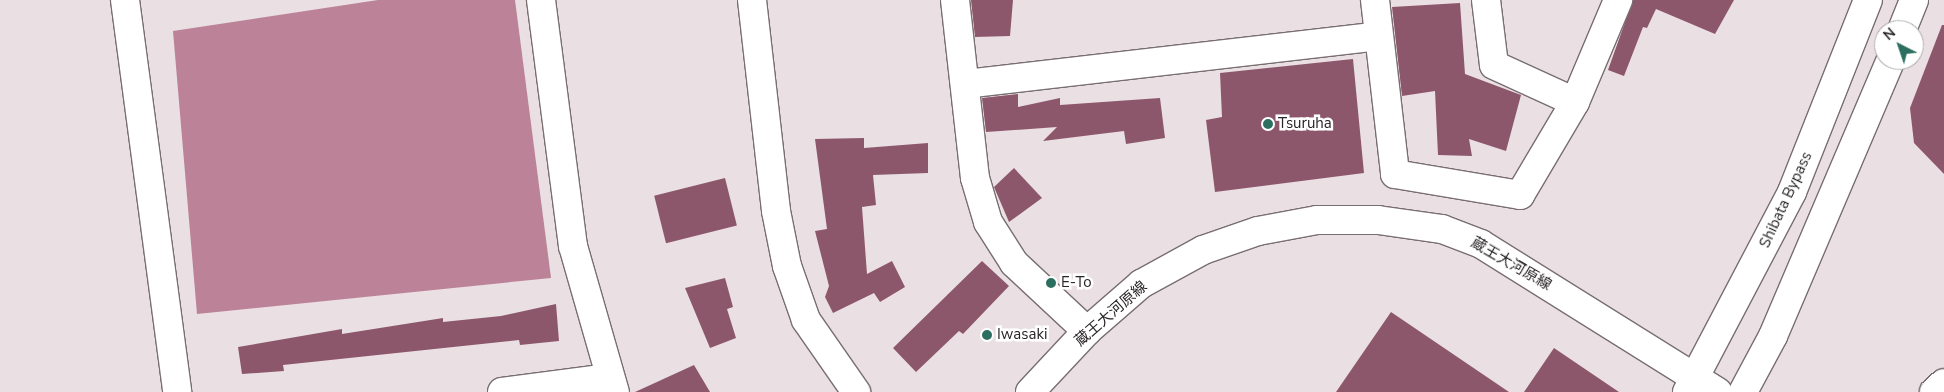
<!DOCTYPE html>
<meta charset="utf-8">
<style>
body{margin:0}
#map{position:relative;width:1944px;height:392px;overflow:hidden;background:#eadfe3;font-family:"Nunito Sans","Noto Sans JP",sans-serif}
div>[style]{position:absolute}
.water>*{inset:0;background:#bc8297}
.building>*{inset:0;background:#8d576b;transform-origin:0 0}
.roads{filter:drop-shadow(1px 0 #786e71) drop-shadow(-1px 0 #786e71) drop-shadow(0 1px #786e71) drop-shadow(0 -1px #786e71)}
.minor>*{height:28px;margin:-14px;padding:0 14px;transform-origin:14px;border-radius:14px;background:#fff}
.tertiary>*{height:28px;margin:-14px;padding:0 14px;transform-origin:14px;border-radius:14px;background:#fff}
.secondary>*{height:28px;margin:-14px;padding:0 14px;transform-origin:14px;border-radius:14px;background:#fff}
.trunk>*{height:28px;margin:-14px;padding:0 14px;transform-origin:14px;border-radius:14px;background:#fff}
.dots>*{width:14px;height:14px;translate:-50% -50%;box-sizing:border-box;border:2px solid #fff;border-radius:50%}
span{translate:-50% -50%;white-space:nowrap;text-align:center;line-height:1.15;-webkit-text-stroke:5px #fff;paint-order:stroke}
.poi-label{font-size:15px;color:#292527}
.left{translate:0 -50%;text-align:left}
.street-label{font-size:15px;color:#292527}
.north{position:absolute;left:1874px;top:20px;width:50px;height:50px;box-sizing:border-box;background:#fff;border:1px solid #a9a8a9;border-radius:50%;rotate:319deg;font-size:14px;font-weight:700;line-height:20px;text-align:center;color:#292527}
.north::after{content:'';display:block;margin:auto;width:18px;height:22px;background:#2c6e5f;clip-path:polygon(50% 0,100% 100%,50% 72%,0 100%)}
</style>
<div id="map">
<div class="water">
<i style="clip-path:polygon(378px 0,515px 0,551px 278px,197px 314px,173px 31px)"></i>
</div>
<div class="building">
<i style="clip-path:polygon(971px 0,1013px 0,1010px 36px,975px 37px)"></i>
<i style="clip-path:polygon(1633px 0,1734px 0,1715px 34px,1656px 9px,1647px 28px,1643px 27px,1624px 76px,1608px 70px)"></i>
<i style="clip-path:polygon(1460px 3px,1465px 74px,1521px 95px,1506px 151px,1469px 139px,1472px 156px,1438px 155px,1435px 91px,1402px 96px,1392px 7px)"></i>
<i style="clip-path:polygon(1942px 25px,1944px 25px,1944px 174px,1914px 143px,1910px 108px)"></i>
<i style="clip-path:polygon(1353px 59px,1364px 173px,1215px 192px,1206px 120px,1222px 117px,1220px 73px)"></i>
<i style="clip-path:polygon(1018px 94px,1018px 107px,1060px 98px,1060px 105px,1160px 98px,1165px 138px,1126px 144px,1124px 131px,1043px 141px,1057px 127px,986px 132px,982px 98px)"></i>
<i style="clip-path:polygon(864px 138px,864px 148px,928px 143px,928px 173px,873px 175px,876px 205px,862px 207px,867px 274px,892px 261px,905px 287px,880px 302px,874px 293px,833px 313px,825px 297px,829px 286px,815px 231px,827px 229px,815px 139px)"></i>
<i style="clip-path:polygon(1014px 168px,1042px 198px,1009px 222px,994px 187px)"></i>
<i style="left:725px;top:178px;width:49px;height:73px;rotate:76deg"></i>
<i style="clip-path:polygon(982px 261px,1009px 286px,963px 334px,959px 331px,916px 372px,893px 348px)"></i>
<i style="clip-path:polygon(725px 278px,733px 307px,727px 309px,736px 338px,710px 348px,685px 288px)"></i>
<i style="clip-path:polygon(556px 304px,559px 341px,520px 345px,519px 340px,283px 365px,284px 371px,242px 374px,238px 347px,342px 329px,342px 334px,443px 318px,443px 322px,501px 316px)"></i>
<i style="clip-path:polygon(1391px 312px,1509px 392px,1336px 392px)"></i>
<i style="clip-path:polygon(1554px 348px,1619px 392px,1524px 392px)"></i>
<i style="clip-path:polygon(694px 365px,710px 392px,635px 392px)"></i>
</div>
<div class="roads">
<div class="minor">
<i style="left:125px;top:0;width:395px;rotate:82.4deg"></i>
<i style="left:541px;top:0;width:248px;rotate:82.6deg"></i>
<i style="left:573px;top:246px;width:152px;rotate:74deg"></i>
<i style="left:955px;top:0;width:179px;rotate:83.6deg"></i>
<i style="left:975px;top:178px;width:46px;rotate:73.5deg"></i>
<i style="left:988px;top:222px;width:49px;rotate:57.6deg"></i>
<i style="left:1014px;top:263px;width:100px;rotate:43deg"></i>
<i style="left:1375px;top:0;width:175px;rotate:83.4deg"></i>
<i style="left:1395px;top:174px;width:127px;rotate:9.5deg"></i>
<i style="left:1520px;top:195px;width:108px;rotate:-59.4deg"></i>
<i style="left:1575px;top:102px;width:111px;rotate:-67.1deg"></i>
<i style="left:1486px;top:0;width:65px;rotate:83deg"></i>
<i style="left:1494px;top:65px;width:89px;rotate:24.6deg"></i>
<i style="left:965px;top:84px;width:416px;rotate:-6.6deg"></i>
<i style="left:502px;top:392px;width:108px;rotate:-7.5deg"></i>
</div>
<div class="tertiary">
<i style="left:752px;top:0;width:212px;rotate:83.5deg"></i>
<i style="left:776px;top:211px;width:56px;rotate:78.7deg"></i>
<i style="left:787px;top:266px;width:57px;rotate:70.6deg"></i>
<i style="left:806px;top:320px;width:88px;rotate:55.2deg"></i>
</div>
<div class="secondary">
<i style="left:1030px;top:392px;width:83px;rotate:-46.9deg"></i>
<i style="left:1087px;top:331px;width:72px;rotate:-41deg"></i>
<i style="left:1141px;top:284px;width:71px;rotate:-28.7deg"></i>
<i style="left:1203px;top:250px;width:58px;rotate:-19.1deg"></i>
<i style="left:1258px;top:231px;width:60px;rotate:-10.6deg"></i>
<i style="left:1317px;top:220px;width:61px"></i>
<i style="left:1378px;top:220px;width:65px;rotate:8deg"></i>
<i style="left:1442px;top:229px;width:42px;rotate:21deg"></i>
<i style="left:1481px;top:244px;width:279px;rotate:32deg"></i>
<i style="left:1934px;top:392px;width:13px;rotate:-42deg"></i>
</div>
<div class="trunk">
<i style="left:1902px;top:30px;width:32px;rotate:-68deg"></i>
<i style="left:1687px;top:392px;width:226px;rotate:-62.3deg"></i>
<i style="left:1792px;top:192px;width:206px;rotate:-68.4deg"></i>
<i style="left:1743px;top:392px;width:64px;rotate:-61.8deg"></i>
<i style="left:1773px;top:336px;width:300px;rotate:-66.9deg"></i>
</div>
</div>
<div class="dots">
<i style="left:1268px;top:124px;background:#2c6e5f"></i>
<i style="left:1051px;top:283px;background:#2c6e5f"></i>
<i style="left:987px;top:335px;background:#2c6e5f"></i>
</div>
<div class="poi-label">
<span class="left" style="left:1278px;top:124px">Tsuruha</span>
<span class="left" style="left:1061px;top:283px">E-To</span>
<span class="left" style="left:997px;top:335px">Iwasaki</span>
</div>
<div class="street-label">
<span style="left:1786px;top:200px;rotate:-65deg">Shibata Bypass</span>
<span style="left:1511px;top:264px;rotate:30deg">蔵王大河原線</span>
<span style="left:1111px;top:314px;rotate:-41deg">蔵王大河原線</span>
</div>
<div class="north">N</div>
</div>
